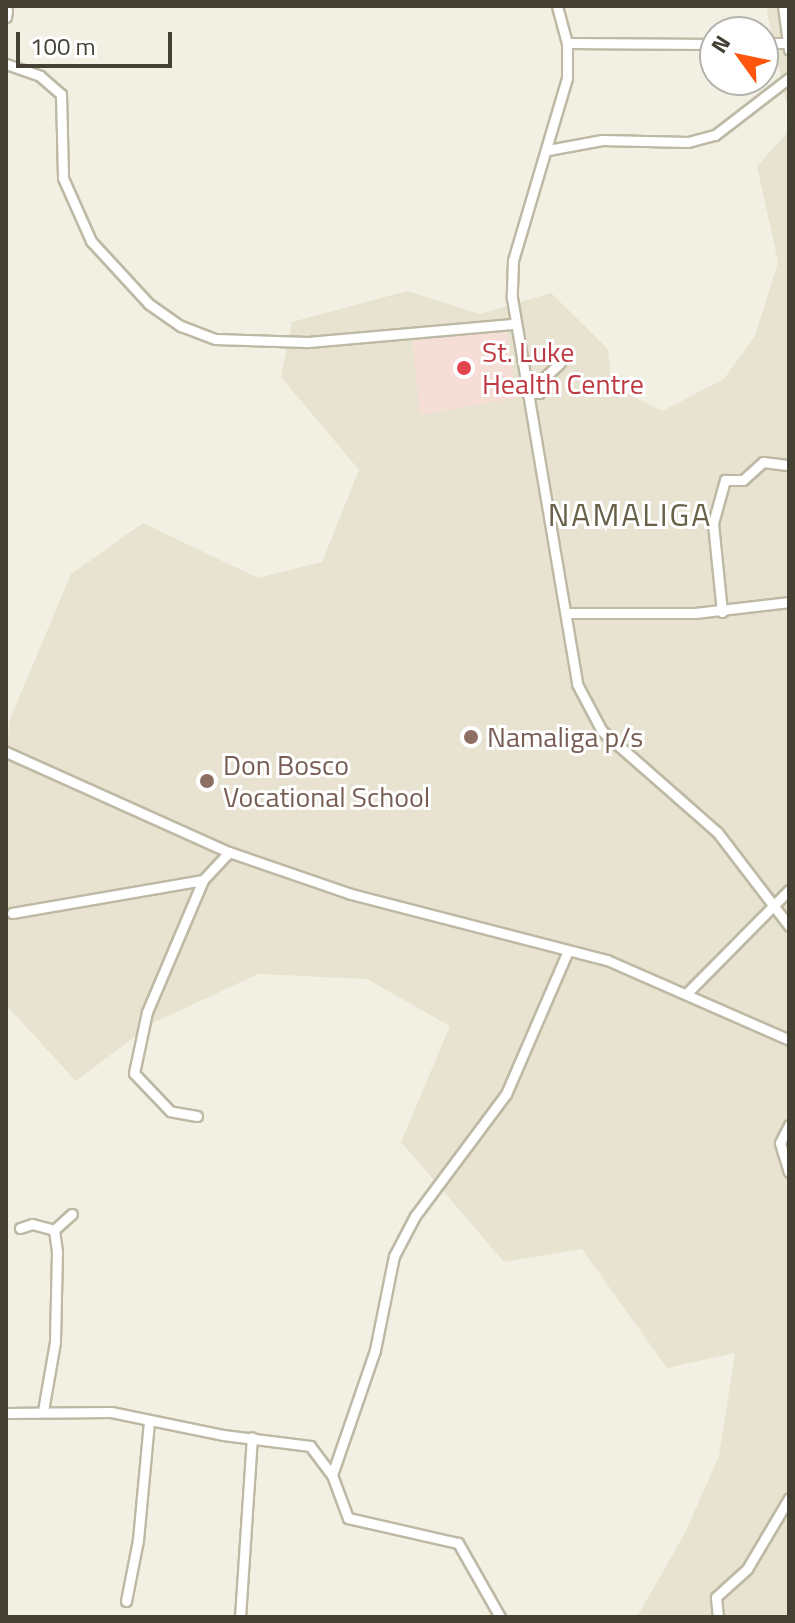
<!DOCTYPE html>
<style>
body{margin:0}
#map{position:relative;width:795px;height:1623px;overflow:hidden;background:#f2f0e3;font-family:"Titillium Web",sans-serif}
div>[style]{position:absolute}
.residential>*{inset:0;background:#e7e3d0}
.medical>*{inset:0;background:#f4ded5}
.roads{filter:drop-shadow(2px 0 #beb9a5) drop-shadow(-2px 0 #beb9a5) drop-shadow(0 2px #beb9a5) drop-shadow(0 -2px #beb9a5)}
.street>*{height:9px;margin:-4.5px;padding:0 4.5px;transform-origin:4.5px;border-radius:4.5px;background:#fff}
.dots>*{width:22px;height:22px;translate:-50% -50%;box-sizing:border-box;border:4px solid #fff;border-radius:50%}
span{translate:-50% -50%;white-space:nowrap;text-align:center;line-height:1.15;-webkit-text-stroke:6px #fff;paint-order:stroke}
.health-label{font-size:28px;color:#be3a42}
.left{translate:0 -50%;text-align:left}
.education-label{font-size:28px;color:#785e54}
.quarter-label{font-size:32px;color:#686049;letter-spacing:2px}
.frame{position:absolute;inset:0;border:8px solid #444033;pointer-events:none}
.north{position:absolute;left:699px;top:16px;width:80px;height:80px;box-sizing:border-box;background:#fff;border:2px solid #b4b3ad;border-radius:50%;rotate:303deg;font-size:22px;font-weight:700;line-height:32px;text-align:center;color:#444033}
.north::after{content:'';display:block;margin:auto;width:28px;height:36px;background:#ff550d;clip-path:polygon(50% 0,100% 100%,50% 72%,0 100%)}
.scale{position:absolute;left:16px;top:32px;width:156px;height:36px;box-sizing:border-box;border:4px solid #444033;border-top:0;padding-left:10px;font-size:24px;line-height:28px;white-space:nowrap;color:#444033;-webkit-text-stroke:6px #fff;paint-order:stroke}
</style>
<div id="map">
<div class="residential">
<i style="clip-path:polygon(767px 6px,789px 6px,789px 116px,767px 12px)"></i>
<i style="clip-path:polygon(789px 131px,789px 1617px,637px 1617px,685px 1533px,719px 1456px,735px 1353px,667px 1368px,582px 1249px,504px 1262px,401px 1142px,450px 1026px,367px 979px,258px 974px,153px 1023px,76px 1081px,6px 1005px,6px 752px,10px 719px,71px 574px,143px 523px,258px 578px,322px 562px,359px 470px,281px 377px,292px 322px,407px 291px,480px 314px,551px 293px,608px 349px,612px 386px,662px 411px,724px 379px,755px 336px,778px 262px,757px 166px)"></i>
</div>
<div class="medical">
<i style="clip-path:polygon(506px 330px,517px 398px,420px 415px,412px 338px)"></i>
</div>
<div class="roads">
<div class="street">
<i style="left:557px;top:6px;width:38px;rotate:75deg"></i>
<i style="left:567px;top:43px;width:35px;rotate:90deg"></i>
<i style="left:567px;top:78px;width:190px;rotate:106.5deg"></i>
<i style="left:513px;top:260px;width:38px;rotate:92deg"></i>
<i style="left:512px;top:298px;width:391px;rotate:80.4deg"></i>
<i style="left:577px;top:684px;width:53px;rotate:62deg"></i>
<i style="left:602px;top:731px;width:154px;rotate:41.3deg"></i>
<i style="left:718px;top:833px;width:117px;rotate:52.6deg"></i>
<i style="left:783px;top:6px;width:44px;rotate:82.2deg"></i>
<i style="left:6px;top:17px;width:7px;rotate:-82deg"></i>
<i style="left:567px;top:43px;width:148px;rotate:0.4deg"></i>
<i style="left:763px;top:43px;width:25px"></i>
<i style="left:6px;top:64px;width:36px;rotate:19deg"></i>
<i style="left:40px;top:76px;width:28px;rotate:41deg"></i>
<i style="left:61px;top:94px;width:84px;rotate:88.6deg"></i>
<i style="left:63px;top:178px;width:69px;rotate:66deg"></i>
<i style="left:91px;top:241px;width:86px;rotate:47.4deg"></i>
<i style="left:149px;top:304px;width:39px;rotate:35deg"></i>
<i style="left:181px;top:326px;width:36px;rotate:21deg"></i>
<i style="left:215px;top:339px;width:92px;rotate:1.9deg"></i>
<i style="left:307px;top:342px;width:207px;rotate:-5deg"></i>
<i style="left:548px;top:150px;width:55px;rotate:-10.5deg"></i>
<i style="left:602px;top:140px;width:86px;rotate:1.3deg"></i>
<i style="left:688px;top:142px;width:28px;rotate:-15deg"></i>
<i style="left:715px;top:135px;width:93px;rotate:-37.6deg"></i>
<i style="left:527px;top:393px;width:12px"></i>
<i style="left:539px;top:393px;width:18px;rotate:-68deg"></i>
<i style="left:546px;top:376px;width:19px;rotate:-43deg"></i>
<i style="left:722px;top:612px;width:89px;rotate:-95.8deg"></i>
<i style="left:713px;top:523px;width:45px;rotate:-74.4deg"></i>
<i style="left:725px;top:480px;width:18px"></i>
<i style="left:743px;top:480px;width:27px;rotate:-42deg"></i>
<i style="left:763px;top:462px;width:26px;rotate:7deg"></i>
<i style="left:567px;top:613px;width:128px"></i>
<i style="left:695px;top:613px;width:95px;rotate:-6.7deg"></i>
<i style="left:6px;top:752px;width:244px;rotate:24.2deg"></i>
<i style="left:229px;top:852px;width:129px;rotate:19deg"></i>
<i style="left:351px;top:894px;width:264px;rotate:14.5deg"></i>
<i style="left:607px;top:960px;width:199px;rotate:23.7deg"></i>
<i style="left:12px;top:913px;width:194px;rotate:-9.8deg"></i>
<i style="left:203px;top:880px;width:38px;rotate:-47deg"></i>
<i style="left:688px;top:992px;width:144px;rotate:-45.3deg"></i>
<i style="left:197px;top:1116px;width:27px;rotate:-170deg"></i>
<i style="left:170px;top:1111px;width:52px;rotate:-133.5deg"></i>
<i style="left:134px;top:1073px;width:62px;rotate:-78deg"></i>
<i style="left:147px;top:1012px;width:143px;rotate:-67deg"></i>
<i style="left:789px;top:1125px;width:20px;rotate:117deg"></i>
<i style="left:780px;top:1143px;width:30px;rotate:73deg"></i>
<i style="left:20px;top:1228px;width:13px;rotate:-18deg"></i>
<i style="left:32px;top:1224px;width:23px;rotate:15deg"></i>
<i style="left:54px;top:1230px;width:22px;rotate:82deg"></i>
<i style="left:57px;top:1252px;width:90px;rotate:91.3deg"></i>
<i style="left:55px;top:1342px;width:70px;rotate:99.9deg"></i>
<i style="left:54px;top:1230px;width:24px;rotate:-42deg"></i>
<i style="left:6px;top:1413px;width:105px;rotate:-0.5deg"></i>
<i style="left:111px;top:1412px;width:114px;rotate:11.6deg"></i>
<i style="left:223px;top:1435px;width:88px;rotate:7.2deg"></i>
<i style="left:310px;top:1446px;width:36px;rotate:53deg"></i>
<i style="left:332px;top:1475px;width:46px;rotate:69.6deg"></i>
<i style="left:348px;top:1518px;width:113px;rotate:12.8deg"></i>
<i style="left:458px;top:1543px;width:85px;rotate:60.4deg"></i>
<i style="left:332px;top:1475px;width:132px;rotate:-71deg"></i>
<i style="left:375px;top:1350px;width:96px;rotate:-78.6deg"></i>
<i style="left:394px;top:1256px;width:45px;rotate:-62.3deg"></i>
<i style="left:415px;top:1216px;width:152px;rotate:-53.3deg"></i>
<i style="left:506px;top:1094px;width:154px;rotate:-66.6deg"></i>
<i style="left:126px;top:1601px;width:62px;rotate:-78.9deg"></i>
<i style="left:138px;top:1540px;width:120px;rotate:-84.7deg"></i>
<i style="left:240px;top:1617px;width:180px;rotate:-86.2deg"></i>
<i style="left:718px;top:1617px;width:20px;rotate:-96deg"></i>
<i style="left:716px;top:1597px;width:42px;rotate:-42.1deg"></i>
<i style="left:747px;top:1569px;width:82px;rotate:-59.4deg"></i>
</div>
</div>
<div class="dots">
<i style="left:464px;top:368px;background:#e0444e"></i>
<i style="left:471px;top:737px;background:#8d6e63"></i>
<i style="left:207px;top:781px;background:#8d6e63"></i>
</div>
<div class="health-label">
<span class="left" style="left:482px;top:368px">St. Luke<br>Health Centre</span>
</div>
<div class="education-label">
<span class="left" style="left:487px;top:737px">Namaliga p/s</span>
<span class="left" style="left:223px;top:781px">Don Bosco<br>Vocational School</span>
</div>
<div class="quarter-label">
<span style="left:630px;top:514px">NAMALIGA</span>
</div>
<div class="frame"></div>
<div class="north">N</div>
<div class="scale">100 m</div>
</div>
